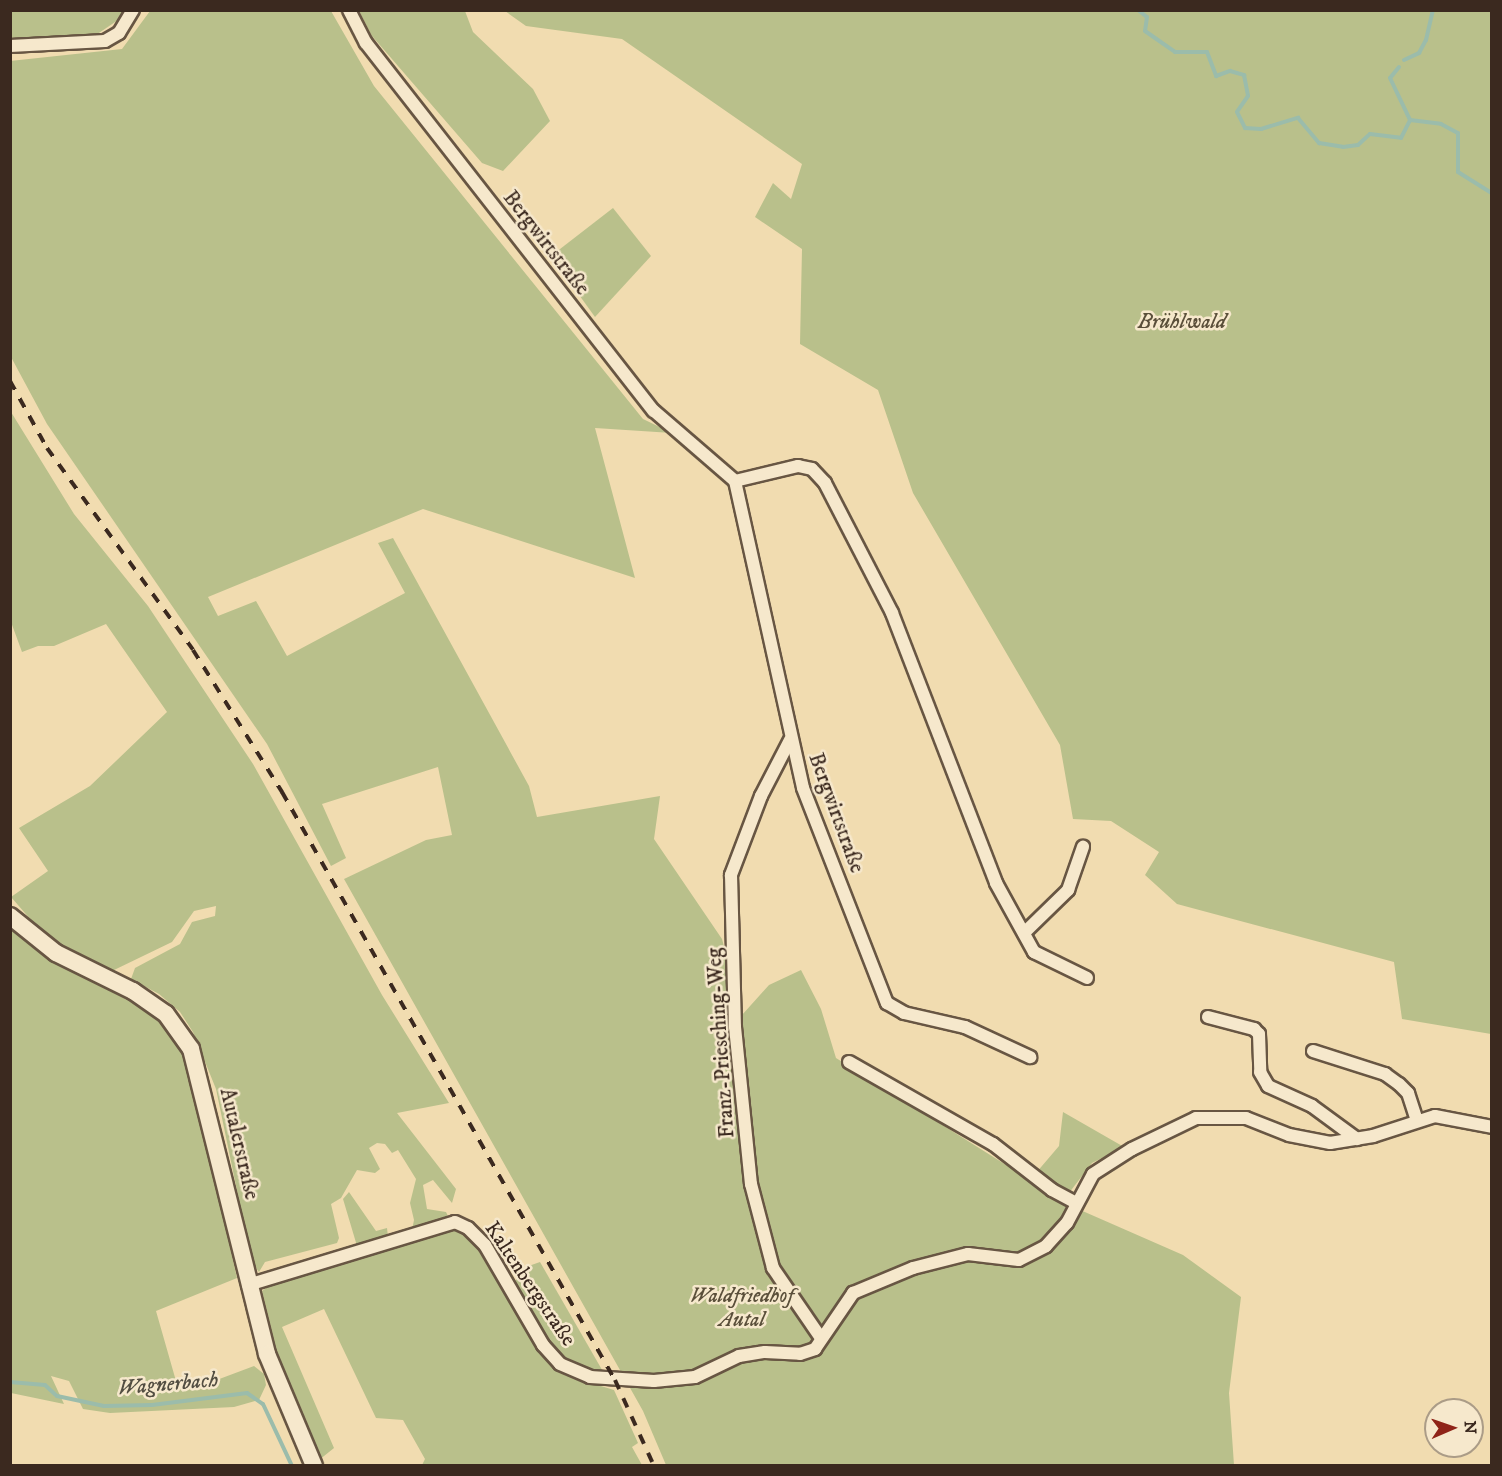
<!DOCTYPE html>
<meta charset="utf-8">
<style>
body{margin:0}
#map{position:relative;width:1502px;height:1476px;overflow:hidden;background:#f1dcb0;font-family:"IM FELL DW Pica",serif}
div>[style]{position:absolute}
.green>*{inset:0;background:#b9c08b}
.stream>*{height:4px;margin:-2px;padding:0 2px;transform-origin:2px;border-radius:2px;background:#9bbcab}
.roads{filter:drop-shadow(2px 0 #685643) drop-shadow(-2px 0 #685643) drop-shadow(0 2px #685643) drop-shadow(0 -2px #685643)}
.street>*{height:12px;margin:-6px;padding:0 6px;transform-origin:6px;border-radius:6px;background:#f6e8cc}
.secondary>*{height:16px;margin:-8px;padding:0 8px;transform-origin:8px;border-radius:8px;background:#f6e8cc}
.rail>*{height:4px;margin-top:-2px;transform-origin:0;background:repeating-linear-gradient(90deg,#3b291f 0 10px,transparent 0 20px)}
span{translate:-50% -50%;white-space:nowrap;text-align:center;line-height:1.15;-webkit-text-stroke:5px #f6e8cc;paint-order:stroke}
.street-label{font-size:21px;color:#3b291f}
.park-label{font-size:21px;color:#5a4f3a;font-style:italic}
.water-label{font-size:22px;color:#534e42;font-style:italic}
.frame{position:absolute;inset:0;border:12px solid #3b291f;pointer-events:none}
.north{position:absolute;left:1424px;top:1398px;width:60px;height:60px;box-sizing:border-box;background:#f6e8cc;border:2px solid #ab9c87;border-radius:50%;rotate:88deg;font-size:16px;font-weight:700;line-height:24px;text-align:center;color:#3b291f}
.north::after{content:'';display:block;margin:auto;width:21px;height:27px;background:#8f2418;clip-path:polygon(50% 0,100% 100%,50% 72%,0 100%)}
</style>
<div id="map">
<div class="green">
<i style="clip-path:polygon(10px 11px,125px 11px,121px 18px,93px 37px,11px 39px)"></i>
<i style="clip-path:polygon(150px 11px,331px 11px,374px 86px,643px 419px,672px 433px,595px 428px,635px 578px,423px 509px,208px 597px,218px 616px,256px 601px,287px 656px,405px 593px,378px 543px,393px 538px,529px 786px,537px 817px,660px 796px,654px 839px,722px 939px,742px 1015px,769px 985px,801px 970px,821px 1009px,836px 1058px,1030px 1180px,1059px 1146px,1063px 1112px,1124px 1147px,1092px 1163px,1062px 1202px,1183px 1255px,1241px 1297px,1229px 1393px,1234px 1465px,666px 1465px,643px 1411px,344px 879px,426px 840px,452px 835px,438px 767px,322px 804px,346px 858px,331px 866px,267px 744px,47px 424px,11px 357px,10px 61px,122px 49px)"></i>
<i style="clip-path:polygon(359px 11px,465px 11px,473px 32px,533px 89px,550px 121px,503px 171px,482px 163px,372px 36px)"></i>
<i style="clip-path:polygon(505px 11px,1491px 11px,1491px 1034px,1402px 1019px,1394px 962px,1177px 904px,1145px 875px,1159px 852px,1111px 821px,1073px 819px,1060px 745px,913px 493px,878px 390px,800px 344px,802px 249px,755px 217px,773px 183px,791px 199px,802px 164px,622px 39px,526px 26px)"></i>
<i style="clip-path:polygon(613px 208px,651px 256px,595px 317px,551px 256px)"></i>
<i style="clip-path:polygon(11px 412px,74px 514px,148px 606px,253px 764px,382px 995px,449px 1103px,397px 1113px,456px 1189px,452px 1203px,433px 1180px,423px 1185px,427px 1209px,446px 1212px,449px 1218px,412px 1230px,414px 1220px,410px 1203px,416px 1179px,398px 1150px,392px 1153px,385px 1144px,377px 1143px,369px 1148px,380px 1169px,375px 1173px,357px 1170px,341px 1198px,331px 1204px,339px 1238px,337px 1243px,265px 1262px,259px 1272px,252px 1263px,216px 1089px,193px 1032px,180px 1012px,159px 994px,131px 979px,135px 968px,180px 944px,192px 922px,215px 916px,216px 906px,194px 911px,172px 942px,112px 971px,67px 950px,38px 928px,11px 897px,48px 871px,19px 828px,90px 786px,167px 712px,106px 624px,54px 646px,38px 646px,22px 652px,11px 622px)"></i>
<i style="clip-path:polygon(10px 923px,140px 1003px,171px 1031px,186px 1055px,237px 1278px,156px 1311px,178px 1388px,206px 1384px,254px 1366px,264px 1374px,266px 1385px,259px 1400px,234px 1407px,110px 1413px,83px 1409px,69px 1381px,51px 1376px,64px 1404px,11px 1393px)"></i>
<i style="clip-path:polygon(349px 1192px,376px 1231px,387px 1228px,388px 1237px,357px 1246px,343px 1199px)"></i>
<i style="clip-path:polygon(448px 1231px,458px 1231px,474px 1243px,534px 1344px,565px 1375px,614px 1390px,638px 1443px,632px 1447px,642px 1465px,422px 1465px,425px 1459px,403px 1420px,376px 1418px,324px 1309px,282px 1327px,334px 1448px,319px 1460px,281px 1369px,262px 1291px,272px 1284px)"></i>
<i style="clip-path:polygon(540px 1262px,605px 1375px,566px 1362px,553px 1350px,514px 1285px,520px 1269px)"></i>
</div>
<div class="stream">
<i style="left:1138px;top:10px;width:11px;rotate:38deg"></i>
<i style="left:1147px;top:17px;width:14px;rotate:98deg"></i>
<i style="left:1145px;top:31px;width:37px;rotate:35deg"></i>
<i style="left:1175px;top:52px;width:32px"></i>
<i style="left:1207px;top:52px;width:26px;rotate:69deg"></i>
<i style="left:1216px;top:76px;width:15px;rotate:-20deg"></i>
<i style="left:1230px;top:71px;width:15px;rotate:16deg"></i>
<i style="left:1244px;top:75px;width:21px;rotate:79deg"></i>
<i style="left:1248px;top:96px;width:19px;rotate:125deg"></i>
<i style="left:1237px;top:112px;width:18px;rotate:63deg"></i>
<i style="left:1245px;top:128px;width:16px;rotate:4deg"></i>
<i style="left:1261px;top:129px;width:39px;rotate:-17deg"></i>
<i style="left:1298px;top:118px;width:33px;rotate:50deg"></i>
<i style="left:1319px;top:143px;width:24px;rotate:9deg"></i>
<i style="left:1343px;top:147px;width:15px;rotate:-8deg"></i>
<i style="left:1358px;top:145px;width:16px;rotate:-43deg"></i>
<i style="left:1370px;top:134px;width:31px;rotate:7deg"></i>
<i style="left:1401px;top:138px;width:20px;rotate:-63deg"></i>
<i style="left:1410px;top:120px;width:31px;rotate:7deg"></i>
<i style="left:1441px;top:124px;width:19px;rotate:28deg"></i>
<i style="left:1458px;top:133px;width:39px;rotate:90deg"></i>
<i style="left:1458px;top:172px;width:40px;rotate:32deg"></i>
<i style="left:1404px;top:60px;width:17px;rotate:-25deg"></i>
<i style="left:1419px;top:53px;width:15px;rotate:-62deg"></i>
<i style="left:1426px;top:40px;width:31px;rotate:-77deg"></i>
<i style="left:1399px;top:67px;width:14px;rotate:129deg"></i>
<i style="left:1390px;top:78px;width:47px;rotate:64.5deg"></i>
<i style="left:10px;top:1382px;width:35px;rotate:5deg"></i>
<i style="left:45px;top:1385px;width:16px;rotate:43deg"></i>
<i style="left:57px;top:1396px;width:48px;rotate:12deg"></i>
<i style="left:104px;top:1406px;width:48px;rotate:-1.2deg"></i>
<i style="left:152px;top:1405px;width:96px;rotate:-7.2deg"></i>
<i style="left:247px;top:1393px;width:19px;rotate:35deg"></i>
<i style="left:263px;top:1404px;width:68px;rotate:64.9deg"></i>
</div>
<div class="roads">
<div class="street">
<i style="left:349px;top:10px;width:37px;rotate:63deg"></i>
<i style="left:366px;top:43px;width:467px;rotate:52deg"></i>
<i style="left:654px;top:411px;width:107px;rotate:40.8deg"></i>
<i style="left:735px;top:481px;width:314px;rotate:77.5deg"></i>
<i style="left:803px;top:788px;width:231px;rotate:68.7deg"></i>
<i style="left:887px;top:1003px;width:20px;rotate:30deg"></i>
<i style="left:904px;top:1013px;width:63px;rotate:12.9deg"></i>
<i style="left:965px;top:1027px;width:72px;rotate:24.8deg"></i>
<i style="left:10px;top:46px;width:95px;rotate:-3deg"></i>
<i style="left:105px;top:41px;width:16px;rotate:-30deg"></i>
<i style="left:119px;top:33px;width:27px;rotate:-59deg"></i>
<i style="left:735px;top:481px;width:65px;rotate:-13.4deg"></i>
<i style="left:798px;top:466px;width:14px;rotate:12deg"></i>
<i style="left:812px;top:469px;width:19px;rotate:47deg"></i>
<i style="left:825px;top:483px;width:146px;rotate:62.7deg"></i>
<i style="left:892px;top:613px;width:289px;rotate:68.9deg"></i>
<i style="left:996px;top:883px;width:79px;rotate:61.2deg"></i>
<i style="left:1034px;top:952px;width:59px;rotate:26.1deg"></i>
<i style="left:790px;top:740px;width:63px;rotate:117.4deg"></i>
<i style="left:761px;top:796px;width:85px;rotate:110.8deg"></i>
<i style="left:731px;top:875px;width:152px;rotate:88.5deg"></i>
<i style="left:735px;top:1027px;width:158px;rotate:84.2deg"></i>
<i style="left:751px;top:1184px;width:87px;rotate:75.3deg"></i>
<i style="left:773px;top:1268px;width:85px;rotate:55.6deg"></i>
<i style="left:1024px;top:933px;width:62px;rotate:-44.3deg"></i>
<i style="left:1068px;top:890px;width:46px;rotate:-70.8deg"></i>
<i style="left:1208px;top:1017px;width:48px;rotate:14.6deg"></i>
<i style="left:1254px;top:1029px;width:7px;rotate:45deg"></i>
<i style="left:1259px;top:1034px;width:38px;rotate:88deg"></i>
<i style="left:1260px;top:1072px;width:16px;rotate:60deg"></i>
<i style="left:1268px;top:1086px;width:48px;rotate:24.4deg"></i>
<i style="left:1312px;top:1106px;width:56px;rotate:36.3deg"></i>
<i style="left:1313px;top:1051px;width:76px;rotate:17.7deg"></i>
<i style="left:1385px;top:1074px;width:17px;rotate:36deg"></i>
<i style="left:1399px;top:1084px;width:13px;rotate:45deg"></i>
<i style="left:1408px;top:1093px;width:28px;rotate:72deg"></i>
<i style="left:849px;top:1062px;width:166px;rotate:29.7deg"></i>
<i style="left:993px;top:1144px;width:75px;rotate:37.9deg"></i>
<i style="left:1052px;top:1190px;width:27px;rotate:28deg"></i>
<i style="left:248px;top:1285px;width:216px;rotate:-16.9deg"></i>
<i style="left:455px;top:1222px;width:14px;rotate:25deg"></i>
<i style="left:468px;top:1228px;width:24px;rotate:45deg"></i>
<i style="left:485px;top:1245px;width:116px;rotate:59.9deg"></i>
<i style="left:543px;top:1345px;width:25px;rotate:48deg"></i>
<i style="left:560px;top:1364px;width:33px;rotate:23deg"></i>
<i style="left:590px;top:1377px;width:64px;rotate:3.6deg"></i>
<i style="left:654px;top:1381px;width:41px;rotate:-5.6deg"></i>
<i style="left:695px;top:1377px;width:49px;rotate:-25.5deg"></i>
<i style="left:739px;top:1356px;width:26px;rotate:-9deg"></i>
<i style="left:765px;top:1352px;width:35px;rotate:3deg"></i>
<i style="left:800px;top:1354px;width:16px;rotate:-18deg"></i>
<i style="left:815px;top:1349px;width:68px;rotate:-55.8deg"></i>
<i style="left:853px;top:1293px;width:65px;rotate:-22.6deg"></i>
<i style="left:913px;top:1268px;width:57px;rotate:-14.3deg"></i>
<i style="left:968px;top:1254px;width:51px;rotate:6.7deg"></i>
<i style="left:1019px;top:1260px;width:30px;rotate:-27deg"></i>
<i style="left:1046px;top:1246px;width:31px;rotate:-48deg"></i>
<i style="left:1067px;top:1223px;width:55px;rotate:-62deg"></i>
<i style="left:1093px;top:1174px;width:46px;rotate:-32.7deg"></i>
<i style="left:1132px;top:1149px;width:71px;rotate:-25.8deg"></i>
<i style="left:1196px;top:1118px;width:50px"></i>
<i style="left:1246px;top:1118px;width:46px;rotate:21.6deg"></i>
<i style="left:1289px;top:1135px;width:42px;rotate:11deg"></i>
<i style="left:1330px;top:1143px;width:44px;rotate:-9.2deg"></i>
<i style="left:1373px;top:1136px;width:65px;rotate:-17.9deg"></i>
<i style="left:1435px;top:1116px;width:58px;rotate:10.9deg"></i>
</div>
<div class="secondary">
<i style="left:10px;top:916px;width:59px;rotate:38.8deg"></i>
<i style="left:56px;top:953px;width:86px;rotate:26.3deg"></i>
<i style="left:133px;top:991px;width:40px;rotate:34.9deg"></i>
<i style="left:166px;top:1014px;width:43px;rotate:54.5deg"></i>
<i style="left:191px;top:1049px;width:314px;rotate:76deg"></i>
<i style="left:267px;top:1354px;width:121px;rotate:67.2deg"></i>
</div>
</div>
<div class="rail">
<i style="left:10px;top:381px;width:77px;rotate:61.1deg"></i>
<i style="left:47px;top:448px;width:249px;rotate:54.1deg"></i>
<i style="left:193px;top:650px;width:168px;rotate:57.9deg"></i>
<i style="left:282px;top:792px;width:676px;rotate:60.48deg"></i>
<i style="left:615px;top:1380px;width:94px;rotate:65.6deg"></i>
</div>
<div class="street-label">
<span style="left:546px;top:243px;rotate:52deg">Bergwirtstraße</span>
<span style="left:836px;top:813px;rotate:70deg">Bergwirtstraße</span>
<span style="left:721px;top:1043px;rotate:-94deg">Franz-Priesching-Weg</span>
<span style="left:239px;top:1144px;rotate:77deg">Autalerstraße</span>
<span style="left:530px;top:1284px;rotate:56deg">Kaltenbergstraße</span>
</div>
<div class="park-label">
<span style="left:1182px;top:322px">Brühlwald</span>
<span style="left:742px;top:1308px">Waldfriedhof<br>Autal</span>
</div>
<div class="water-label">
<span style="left:168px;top:1384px;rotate:-5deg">Wagnerbach</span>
</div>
<div class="frame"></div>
<div class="north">N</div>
</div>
